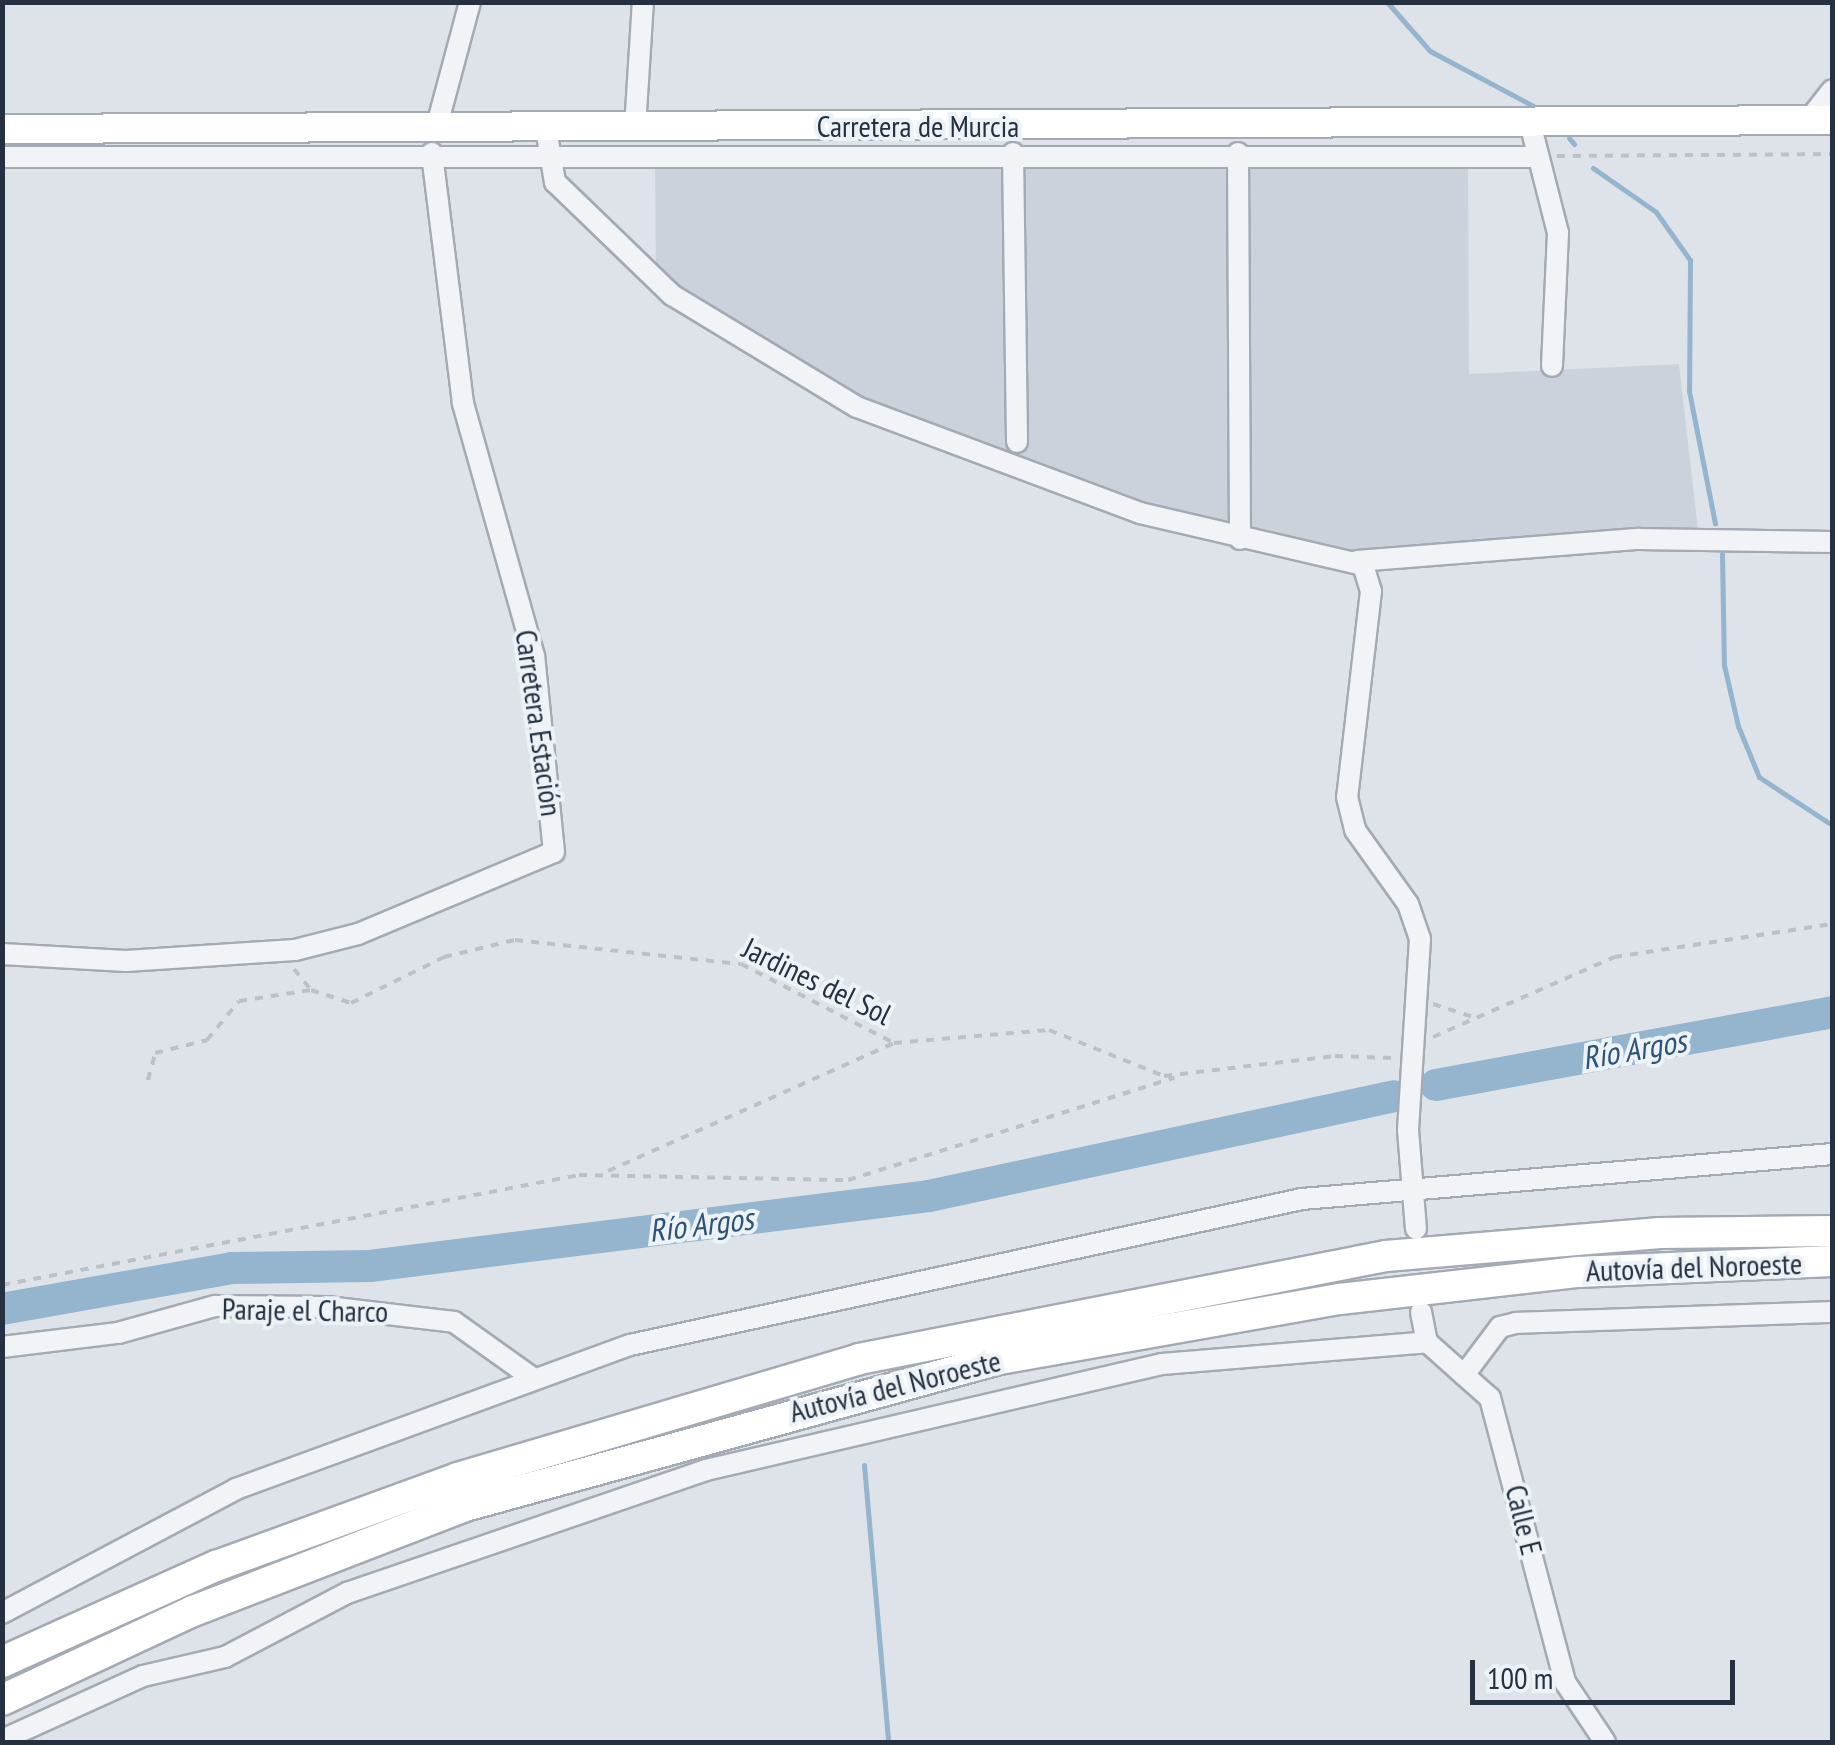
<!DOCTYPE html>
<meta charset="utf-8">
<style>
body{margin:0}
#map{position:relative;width:1835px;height:1745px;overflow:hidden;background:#dee3e9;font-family:"PT Sans Narrow",sans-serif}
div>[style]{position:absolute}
.built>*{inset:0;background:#cbd2db}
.stream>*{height:5px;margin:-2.5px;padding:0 2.5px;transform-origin:2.5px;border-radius:2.5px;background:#95b4cd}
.river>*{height:32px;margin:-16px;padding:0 16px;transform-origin:16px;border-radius:16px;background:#95b4cd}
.path>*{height:4px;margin-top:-2px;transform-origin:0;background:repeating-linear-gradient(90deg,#bcc1c8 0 8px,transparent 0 16px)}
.roads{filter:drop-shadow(2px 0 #a3aab3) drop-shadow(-2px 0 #a3aab3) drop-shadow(0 2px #a3aab3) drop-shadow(0 -2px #a3aab3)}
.minor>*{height:20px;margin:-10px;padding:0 10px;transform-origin:10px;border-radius:10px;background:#f1f3f7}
.major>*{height:28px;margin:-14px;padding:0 14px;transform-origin:14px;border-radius:14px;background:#fff}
.highway>*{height:30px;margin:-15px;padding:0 15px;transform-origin:15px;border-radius:15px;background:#fff}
span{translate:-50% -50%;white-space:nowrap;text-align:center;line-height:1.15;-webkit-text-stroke:8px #edf2f6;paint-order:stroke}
.street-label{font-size:30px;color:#253141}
.water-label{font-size:32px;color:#2c5379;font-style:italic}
.frame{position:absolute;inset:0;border:5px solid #253141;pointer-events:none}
.scale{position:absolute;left:1470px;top:1660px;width:265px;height:45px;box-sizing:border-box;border:5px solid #253141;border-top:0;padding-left:12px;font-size:30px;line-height:35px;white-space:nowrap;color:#253141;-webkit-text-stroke:8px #edf2f6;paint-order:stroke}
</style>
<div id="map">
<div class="built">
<i style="clip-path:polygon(655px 154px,1468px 156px,1469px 374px,1679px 364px,1699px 539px,1357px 561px,1219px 534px,889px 421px,656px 280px)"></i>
</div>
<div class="stream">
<i style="left:1387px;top:2px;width:65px;rotate:48.7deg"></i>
<i style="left:1430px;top:51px;width:126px;rotate:28deg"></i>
<i style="left:1569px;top:138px;width:8px;rotate:50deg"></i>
<i style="left:1593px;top:168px;width:77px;rotate:34.9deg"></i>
<i style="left:1656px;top:212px;width:59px;rotate:54.7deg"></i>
<i style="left:1690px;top:260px;width:131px;rotate:90.4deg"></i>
<i style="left:1689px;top:391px;width:135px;rotate:78.9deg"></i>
<i style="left:1722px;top:554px;width:111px;rotate:89deg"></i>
<i style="left:1724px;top:665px;width:63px;rotate:77.1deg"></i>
<i style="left:1738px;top:726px;width:55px;rotate:67.6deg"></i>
<i style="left:1759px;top:777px;width:87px;rotate:33.3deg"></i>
<i style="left:864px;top:1465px;width:278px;rotate:85deg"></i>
</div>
<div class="river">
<i style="left:1436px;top:1085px;width:403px;rotate:-10.4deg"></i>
<i style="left:2px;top:1309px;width:234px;rotate:-10.1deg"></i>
<i style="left:232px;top:1268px;width:138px;rotate:-0.8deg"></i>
<i style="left:370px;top:1266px;width:563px;rotate:-7.14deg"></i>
<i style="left:929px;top:1196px;width:476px;rotate:-12.1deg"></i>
</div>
<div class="path">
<i style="left:1557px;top:156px;width:275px;rotate:-0.4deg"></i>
<i style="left:294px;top:969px;width:27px;rotate:51deg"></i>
<i style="left:311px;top:990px;width:42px;rotate:18deg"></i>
<i style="left:351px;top:1003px;width:104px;rotate:-26.3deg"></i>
<i style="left:444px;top:957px;width:73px;rotate:-13.5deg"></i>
<i style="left:515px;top:940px;width:227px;rotate:6.1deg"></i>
<i style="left:741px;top:964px;width:172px;rotate:27.3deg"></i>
<i style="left:894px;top:1043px;width:156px;rotate:-4.8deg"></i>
<i style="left:1049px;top:1030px;width:124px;rotate:21.8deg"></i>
<i style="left:1164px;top:1076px;width:172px;rotate:-6.7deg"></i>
<i style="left:1335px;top:1056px;width:57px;rotate:2deg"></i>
<i style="left:1433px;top:1004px;width:40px;rotate:18deg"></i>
<i style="left:1433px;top:1037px;width:198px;rotate:-23.8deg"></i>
<i style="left:1614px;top:957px;width:220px;rotate:-8.6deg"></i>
<i style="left:148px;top:1080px;width:28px;rotate:-75deg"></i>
<i style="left:155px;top:1053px;width:54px;rotate:-14deg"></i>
<i style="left:207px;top:1040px;width:50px;rotate:-50.6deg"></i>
<i style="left:239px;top:1001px;width:73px;rotate:-8.7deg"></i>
<i style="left:608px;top:1171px;width:313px;rotate:-24.1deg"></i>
<i style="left:2px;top:1285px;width:587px;rotate:-10.79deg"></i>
<i style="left:579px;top:1175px;width:269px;rotate:1.1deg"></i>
<i style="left:848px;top:1180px;width:342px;rotate:-17.4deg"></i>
</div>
<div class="roads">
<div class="minor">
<i style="left:1808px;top:121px;width:39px;rotate:-52deg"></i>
<i style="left:1530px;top:123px;width:114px;rotate:75.7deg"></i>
<i style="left:1558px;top:233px;width:133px;rotate:92.6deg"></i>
<i style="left:635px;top:128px;width:126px;rotate:-86.4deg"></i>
<i style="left:436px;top:129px;width:131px;rotate:-75deg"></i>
<i style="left:546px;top:129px;width:54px;rotate:80.4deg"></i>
<i style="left:555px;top:182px;width:163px;rotate:44deg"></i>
<i style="left:672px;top:295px;width:216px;rotate:31.2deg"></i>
<i style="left:857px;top:407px;width:302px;rotate:20.5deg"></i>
<i style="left:1140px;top:513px;width:229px;rotate:13.1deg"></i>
<i style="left:1363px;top:565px;width:27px;rotate:73deg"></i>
<i style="left:1371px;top:591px;width:207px;rotate:96.6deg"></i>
<i style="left:1347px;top:797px;width:34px;rotate:76deg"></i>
<i style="left:1355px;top:830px;width:91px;rotate:54.4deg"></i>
<i style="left:1408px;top:904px;width:37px;rotate:71deg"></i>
<i style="left:1420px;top:939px;width:191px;rotate:93.6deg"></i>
<i style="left:1408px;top:1130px;width:99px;rotate:85.4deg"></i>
<i style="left:1013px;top:153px;width:289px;rotate:89.2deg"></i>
<i style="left:1238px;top:153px;width:386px;rotate:89.7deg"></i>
<i style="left:2px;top:157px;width:1535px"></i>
<i style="left:1357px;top:561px;width:283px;rotate:-4.5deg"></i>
<i style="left:1639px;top:539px;width:193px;rotate:0.9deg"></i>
<i style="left:2px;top:954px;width:124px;rotate:3.2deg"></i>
<i style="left:126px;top:961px;width:169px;rotate:-3.7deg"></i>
<i style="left:295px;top:950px;width:65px;rotate:-14.3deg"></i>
<i style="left:358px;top:934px;width:212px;rotate:-22.7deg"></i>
<i style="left:554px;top:852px;width:197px;rotate:-95.8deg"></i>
<i style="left:534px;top:656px;width:263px;rotate:-105.7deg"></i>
<i style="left:463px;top:403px;width:252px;rotate:-97.1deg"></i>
<i style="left:1421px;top:1312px;width:31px;rotate:79deg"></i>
<i style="left:1427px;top:1342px;width:84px;rotate:41.6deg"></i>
<i style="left:1490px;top:1398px;width:294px;rotate:75.2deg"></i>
<i style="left:1565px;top:1682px;width:72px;rotate:56.3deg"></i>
<i style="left:2px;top:1347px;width:117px;rotate:-6.9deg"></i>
<i style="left:118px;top:1333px;width:101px;rotate:-15.6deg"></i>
<i style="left:215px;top:1306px;width:112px;rotate:0.5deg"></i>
<i style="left:327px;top:1307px;width:128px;rotate:6.7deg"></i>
<i style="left:454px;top:1322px;width:95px;rotate:35.5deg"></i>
<i style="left:1464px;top:1375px;width:60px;rotate:-53.1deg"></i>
<i style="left:1500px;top:1327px;width:16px;rotate:-14deg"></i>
<i style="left:1516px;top:1323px;width:316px;rotate:-2deg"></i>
<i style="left:2px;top:1613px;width:265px;rotate:-27.9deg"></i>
<i style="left:236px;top:1489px;width:419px;rotate:-20.1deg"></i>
<i style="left:630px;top:1345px;width:688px;rotate:-12.26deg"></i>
<i style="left:1302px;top:1199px;width:532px;rotate:-4.85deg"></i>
<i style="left:2px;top:1740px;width:155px;rotate:-24.4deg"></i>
<i style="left:143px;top:1676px;width:84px;rotate:-13deg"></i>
<i style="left:225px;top:1657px;width:138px;rotate:-27.7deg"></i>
<i style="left:347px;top:1593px;width:379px;rotate:-18.9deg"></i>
<i style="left:706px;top:1470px;width:468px;rotate:-13.1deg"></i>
<i style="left:1162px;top:1364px;width:266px;rotate:-4.7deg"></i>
</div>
<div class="major">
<i style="left:2px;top:129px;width:1830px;rotate:-0.28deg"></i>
</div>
<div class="highway">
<i style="left:2px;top:1662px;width:235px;rotate:-24.2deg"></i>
<i style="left:216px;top:1566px;width:258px;rotate:-20deg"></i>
<i style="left:458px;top:1478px;width:418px;rotate:-16.5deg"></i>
<i style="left:859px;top:1359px;width:537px;rotate:-11.06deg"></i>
<i style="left:1386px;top:1256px;width:275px;rotate:-4.8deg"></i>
<i style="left:1660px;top:1233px;width:172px;rotate:-0.7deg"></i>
<i style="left:2px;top:1700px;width:211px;rotate:-25deg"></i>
<i style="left:193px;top:1611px;width:292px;rotate:-21.1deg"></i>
<i style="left:465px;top:1506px;width:554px;rotate:-15.39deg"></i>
<i style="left:999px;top:1359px;width:346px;rotate:-10deg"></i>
<i style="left:1340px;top:1299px;width:240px;rotate:-6.5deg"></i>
<i style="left:1578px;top:1272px;width:254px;rotate:-2.5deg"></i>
</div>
</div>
<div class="street-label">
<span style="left:918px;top:126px">Carretera de Murcia</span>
<span style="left:539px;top:723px;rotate:82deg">Carretera Estación</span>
<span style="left:817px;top:981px;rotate:26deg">Jardines del Sol</span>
<span style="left:1694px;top:1267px;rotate:-2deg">Autovía del Noroeste</span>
<span style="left:305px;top:1310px;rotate:1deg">Paraje el Charco</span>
<span style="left:895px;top:1386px;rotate:-14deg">Autovía del Noroeste</span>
<span style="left:1524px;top:1520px;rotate:76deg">Calle E</span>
</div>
<div class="water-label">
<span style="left:1634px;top:1049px;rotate:-10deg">Río Argos</span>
<span style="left:701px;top:1224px;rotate:-7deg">Río Argos</span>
</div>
<div class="frame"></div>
<div class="scale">100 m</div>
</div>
